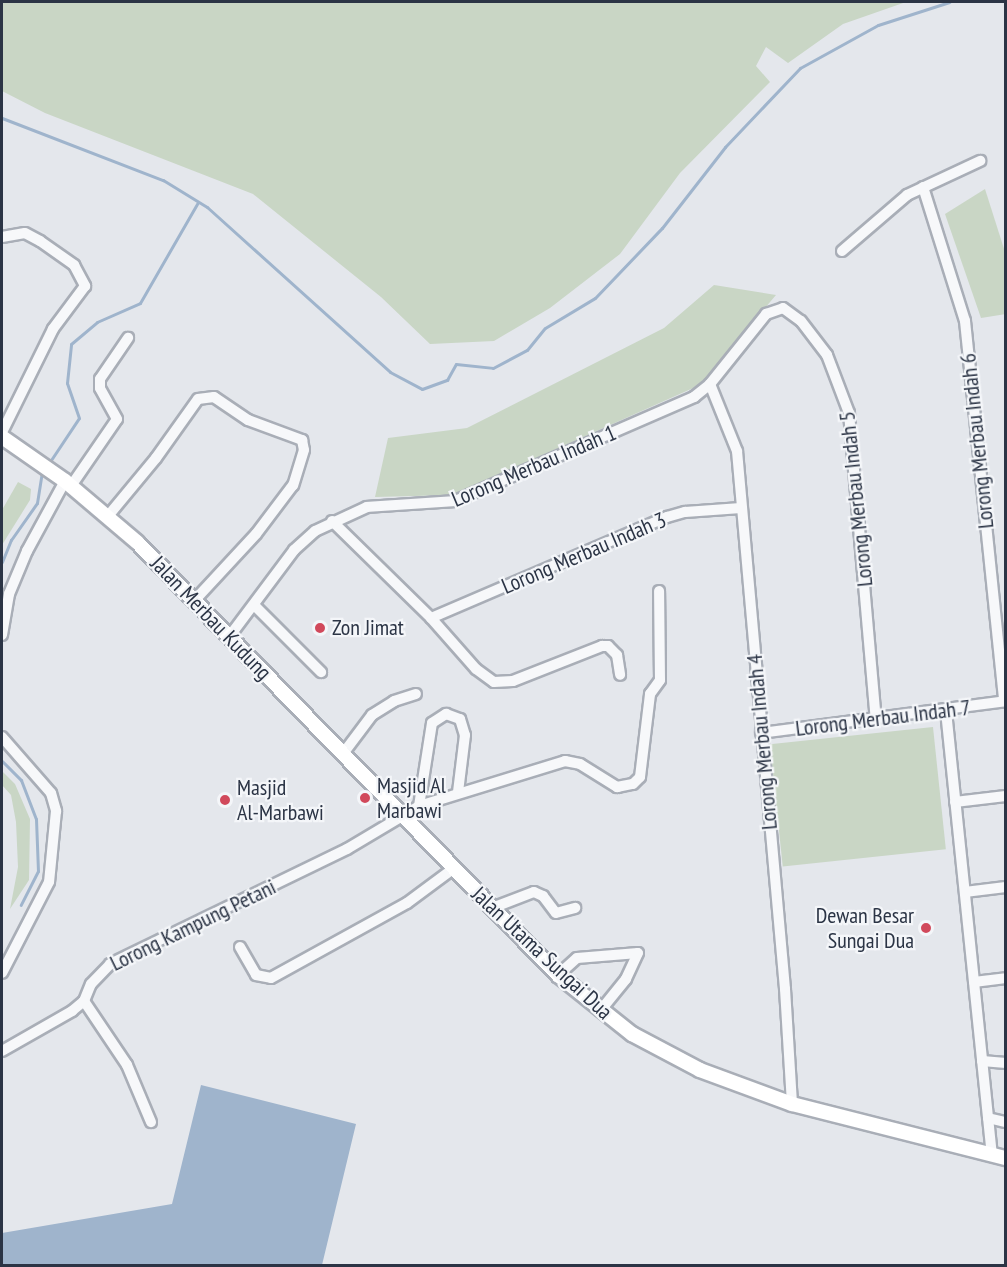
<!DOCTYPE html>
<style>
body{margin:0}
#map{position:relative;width:1007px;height:1267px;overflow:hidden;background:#e4e7ec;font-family:"PT Sans Narrow",sans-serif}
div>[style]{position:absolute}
.green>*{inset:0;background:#c9d6c5;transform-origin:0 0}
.water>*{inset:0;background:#9fb4cc}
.stream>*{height:3px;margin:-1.5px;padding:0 1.5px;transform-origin:1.5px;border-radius:1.5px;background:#9fb4cc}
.roads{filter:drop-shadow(2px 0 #a9aeb7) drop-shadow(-2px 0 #a9aeb7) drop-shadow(0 2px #a9aeb7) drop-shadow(0 -2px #a9aeb7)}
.minor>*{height:10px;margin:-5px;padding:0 5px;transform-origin:5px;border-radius:5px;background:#f7f8fa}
.major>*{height:14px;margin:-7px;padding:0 7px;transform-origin:7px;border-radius:7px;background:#fff}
.dots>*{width:16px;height:16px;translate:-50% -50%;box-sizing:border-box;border:3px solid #f4f6f9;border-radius:50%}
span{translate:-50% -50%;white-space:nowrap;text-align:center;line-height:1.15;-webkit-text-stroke:4.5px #f4f6f9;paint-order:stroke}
.street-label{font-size:22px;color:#2b3445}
.poi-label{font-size:22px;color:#2b3445}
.left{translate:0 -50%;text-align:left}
.right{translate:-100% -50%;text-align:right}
.frame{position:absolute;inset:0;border:3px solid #2b3445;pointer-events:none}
</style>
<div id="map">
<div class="green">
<i style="clip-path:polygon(2px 2px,906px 2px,843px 24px,788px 63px,766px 47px,756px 66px,770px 82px,680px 173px,620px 254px,550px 308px,494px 341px,430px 344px,381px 297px,253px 194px,45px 113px,2px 91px)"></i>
<i style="clip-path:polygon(985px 189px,1005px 252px,1006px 314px,981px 318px,945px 214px)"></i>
<i style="clip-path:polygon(714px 285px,776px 295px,700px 385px,453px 495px,375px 497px,388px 438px,467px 428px,664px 328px)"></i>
<i style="clip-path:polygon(18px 482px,31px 489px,30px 500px,2px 545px,2px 510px)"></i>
<i style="left:933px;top:727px;width:123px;height:164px;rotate:84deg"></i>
<i style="clip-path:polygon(2px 771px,15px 784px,30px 819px,29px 880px,10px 909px,18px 867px,16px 822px,11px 795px,2px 785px)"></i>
</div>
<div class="water">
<i style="clip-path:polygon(201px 1085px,356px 1124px,322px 1265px,2px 1265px,2px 1233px,172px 1204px)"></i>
</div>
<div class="stream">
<i style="left:2px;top:118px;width:173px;rotate:21.1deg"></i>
<i style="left:163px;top:180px;width:52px;rotate:31.5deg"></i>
<i style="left:207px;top:207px;width:246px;rotate:42deg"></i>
<i style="left:390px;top:372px;width:36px;rotate:28deg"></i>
<i style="left:422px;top:389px;width:27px;rotate:-20deg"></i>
<i style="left:447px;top:380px;width:18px;rotate:-61deg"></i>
<i style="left:456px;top:364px;width:37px;rotate:6deg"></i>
<i style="left:493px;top:368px;width:38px;rotate:-28deg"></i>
<i style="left:527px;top:350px;width:28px;rotate:-51deg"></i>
<i style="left:545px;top:328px;width:58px;rotate:-31deg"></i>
<i style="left:595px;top:298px;width:97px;rotate:-46.3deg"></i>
<i style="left:662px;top:228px;width:103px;rotate:-52.1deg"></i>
<i style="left:725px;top:147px;width:109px;rotate:-46.5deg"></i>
<i style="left:800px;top:68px;width:89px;rotate:-28.9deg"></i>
<i style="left:878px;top:25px;width:75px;rotate:-17.9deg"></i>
<i style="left:51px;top:460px;width:50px;rotate:-56.3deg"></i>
<i style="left:79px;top:418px;width:37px;rotate:-109deg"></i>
<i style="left:67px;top:383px;width:39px;rotate:-84deg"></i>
<i style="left:71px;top:344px;width:34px;rotate:-40deg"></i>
<i style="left:97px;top:322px;width:47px;rotate:-23.8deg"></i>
<i style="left:140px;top:303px;width:116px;rotate:-60.1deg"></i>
<i style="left:2px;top:562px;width:24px;rotate:-68deg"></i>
<i style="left:11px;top:540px;width:45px;rotate:-54.9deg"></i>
<i style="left:37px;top:503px;width:30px;rotate:-81deg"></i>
<i style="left:2px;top:761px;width:27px;rotate:45deg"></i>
<i style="left:21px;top:780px;width:42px;rotate:69deg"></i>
<i style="left:36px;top:819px;width:52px;rotate:87.8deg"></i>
<i style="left:38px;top:871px;width:38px;rotate:117deg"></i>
</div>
<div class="roads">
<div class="minor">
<i style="left:923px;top:187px;width:140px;rotate:72.6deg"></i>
<i style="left:965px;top:321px;width:382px;rotate:84.1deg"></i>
<i style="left:2px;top:237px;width:23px;rotate:-10deg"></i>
<i style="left:25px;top:233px;width:17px;rotate:28deg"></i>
<i style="left:40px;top:241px;width:42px;rotate:35.2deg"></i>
<i style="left:74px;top:265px;width:24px;rotate:62deg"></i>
<i style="left:85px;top:286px;width:54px;rotate:126.7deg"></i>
<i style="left:53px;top:329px;width:115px;rotate:116.3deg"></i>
<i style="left:842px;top:251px;width:86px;rotate:-40.7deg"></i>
<i style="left:907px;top:195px;width:81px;rotate:-25deg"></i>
<i style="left:710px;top:384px;width:72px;rotate:68.1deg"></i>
<i style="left:737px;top:451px;width:540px;rotate:84.9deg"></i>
<i style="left:785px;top:989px;width:115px;rotate:86.5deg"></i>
<i style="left:71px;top:486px;width:81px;rotate:-55.5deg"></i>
<i style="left:117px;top:419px;width:35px;rotate:-119deg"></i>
<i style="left:100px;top:388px;width:9px;rotate:-90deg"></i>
<i style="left:100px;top:379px;width:50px;rotate:-55.7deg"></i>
<i style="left:108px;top:516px;width:75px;rotate:-50.4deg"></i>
<i style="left:156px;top:458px;width:72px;rotate:-54.6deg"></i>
<i style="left:198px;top:399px;width:16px;rotate:-7deg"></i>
<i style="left:214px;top:397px;width:41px;rotate:34.1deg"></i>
<i style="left:248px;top:420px;width:58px;rotate:20.3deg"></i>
<i style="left:302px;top:440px;width:10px;rotate:79deg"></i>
<i style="left:304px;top:450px;width:37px;rotate:107deg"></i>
<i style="left:293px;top:485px;width:61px;rotate:127.1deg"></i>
<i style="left:256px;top:534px;width:91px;rotate:132.8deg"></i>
<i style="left:332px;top:521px;width:139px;rotate:44.4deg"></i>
<i style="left:431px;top:618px;width:68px;rotate:48.6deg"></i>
<i style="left:476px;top:669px;width:22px;rotate:36deg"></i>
<i style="left:494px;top:682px;width:19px;rotate:-3deg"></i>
<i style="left:513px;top:681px;width:96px;rotate:-21.5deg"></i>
<i style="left:602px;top:646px;width:6px"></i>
<i style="left:608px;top:646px;width:13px;rotate:45deg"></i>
<i style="left:617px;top:655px;width:20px;rotate:81deg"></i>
<i style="left:254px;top:605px;width:95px;rotate:45deg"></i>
<i style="left:431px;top:618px;width:257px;rotate:-23.2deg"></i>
<i style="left:667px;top:517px;width:19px;rotate:-16deg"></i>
<i style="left:685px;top:512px;width:56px;rotate:-4.1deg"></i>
<i style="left:2px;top:635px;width:42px;rotate:-80.3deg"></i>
<i style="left:9px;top:594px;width:47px;rotate:-67.3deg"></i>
<i style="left:27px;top:551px;width:80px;rotate:-61.5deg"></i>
<i style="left:229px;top:637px;width:109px;rotate:-53.2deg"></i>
<i style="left:294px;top:550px;width:28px;rotate:-42deg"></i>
<i style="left:315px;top:531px;width:57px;rotate:-24.8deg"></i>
<i style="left:367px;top:507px;width:88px;rotate:-3.9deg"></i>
<i style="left:455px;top:501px;width:261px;rotate:-23.5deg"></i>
<i style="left:694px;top:397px;width:21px;rotate:-39deg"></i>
<i style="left:710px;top:384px;width:90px;rotate:-51.3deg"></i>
<i style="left:766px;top:314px;width:18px;rotate:-19deg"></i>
<i style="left:783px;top:308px;width:22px;rotate:36deg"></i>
<i style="left:801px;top:321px;width:43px;rotate:52.6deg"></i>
<i style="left:827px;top:355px;width:62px;rotate:69.2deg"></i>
<i style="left:849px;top:413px;width:307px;rotate:85deg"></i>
<i style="left:946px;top:711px;width:446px;rotate:84.1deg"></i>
<i style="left:761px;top:733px;width:247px;rotate:-7.4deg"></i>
<i style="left:2px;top:737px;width:74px;rotate:48.8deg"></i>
<i style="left:51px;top:793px;width:19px;rotate:74deg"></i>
<i style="left:56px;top:811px;width:71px;rotate:95.6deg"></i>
<i style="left:49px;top:882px;width:102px;rotate:117.3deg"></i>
<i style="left:342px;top:755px;width:50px;rotate:-53.1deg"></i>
<i style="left:372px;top:715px;width:26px;rotate:-32deg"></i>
<i style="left:394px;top:701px;width:23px;rotate:-18deg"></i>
<i style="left:955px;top:802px;width:51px;rotate:-6.7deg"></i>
<i style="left:419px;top:806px;width:84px;rotate:-81.1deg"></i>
<i style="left:432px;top:723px;width:17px;rotate:-33deg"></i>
<i style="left:446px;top:714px;width:15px;rotate:20deg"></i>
<i style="left:460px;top:719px;width:17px;rotate:73deg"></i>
<i style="left:465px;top:735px;width:57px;rotate:97deg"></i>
<i style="left:965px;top:892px;width:41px;rotate:-7deg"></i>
<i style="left:492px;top:908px;width:45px;rotate:-20.9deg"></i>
<i style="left:534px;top:892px;width:10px;rotate:24deg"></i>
<i style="left:543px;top:896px;width:21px;rotate:53deg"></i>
<i style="left:556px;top:913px;width:20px;rotate:-15deg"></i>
<i style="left:240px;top:947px;width:32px;rotate:60deg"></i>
<i style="left:256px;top:975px;width:15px;rotate:11deg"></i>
<i style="left:271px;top:978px;width:155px;rotate:-28.9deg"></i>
<i style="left:407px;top:903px;width:57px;rotate:-36.5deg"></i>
<i style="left:558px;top:975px;width:25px;rotate:-42deg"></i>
<i style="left:577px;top:958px;width:61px;rotate:-4.7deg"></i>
<i style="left:638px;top:953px;width:29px;rotate:115deg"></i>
<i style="left:626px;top:979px;width:41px;rotate:129.1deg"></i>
<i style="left:974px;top:982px;width:32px;rotate:-7deg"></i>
<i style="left:84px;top:1001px;width:77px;rotate:56.1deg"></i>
<i style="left:127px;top:1065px;width:62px;rotate:67.2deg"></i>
<i style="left:2px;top:1051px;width:81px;rotate:-29.7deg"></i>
<i style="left:72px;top:1011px;width:16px;rotate:-40deg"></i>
<i style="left:84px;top:1001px;width:18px;rotate:-68deg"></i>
<i style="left:91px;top:984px;width:28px;rotate:-46deg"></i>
<i style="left:110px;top:964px;width:263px;rotate:-25.9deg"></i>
<i style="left:347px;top:849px;width:84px;rotate:-30.8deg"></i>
<i style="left:419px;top:806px;width:153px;rotate:-17.1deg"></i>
<i style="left:565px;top:761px;width:15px;rotate:11deg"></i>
<i style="left:580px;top:764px;width:44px;rotate:31.9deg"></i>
<i style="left:617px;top:787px;width:16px;rotate:-11deg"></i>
<i style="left:633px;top:784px;width:10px;rotate:-45deg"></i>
<i style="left:640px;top:777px;width:84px;rotate:-83.1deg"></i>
<i style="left:650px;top:694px;width:17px;rotate:-54deg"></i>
<i style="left:660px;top:680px;width:89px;rotate:-90.6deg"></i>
<i style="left:982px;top:1061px;width:24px;rotate:5deg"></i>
<i style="left:988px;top:1118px;width:18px;rotate:13deg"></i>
</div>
<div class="major">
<i style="left:2px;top:437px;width:77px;rotate:34.9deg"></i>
<i style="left:65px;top:481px;width:94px;rotate:40.3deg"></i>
<i style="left:137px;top:542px;width:604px;rotate:45.81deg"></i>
<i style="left:558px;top:975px;width:95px;rotate:38.6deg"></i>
<i style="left:632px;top:1034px;width:77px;rotate:27.9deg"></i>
<i style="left:700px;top:1070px;width:98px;rotate:20.3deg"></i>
<i style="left:792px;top:1104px;width:221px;rotate:14.2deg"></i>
</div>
</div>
<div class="dots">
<i style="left:320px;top:628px;background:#d1495b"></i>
<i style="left:365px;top:798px;background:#d1495b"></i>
<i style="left:225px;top:800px;background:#d1495b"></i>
<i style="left:926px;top:928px;background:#d1495b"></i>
</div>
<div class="street-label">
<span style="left:977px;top:441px;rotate:-96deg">Lorong Merbau Indah 6</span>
<span style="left:534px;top:466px;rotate:-23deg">Lorong Merbau Indah 1</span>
<span style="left:856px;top:499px;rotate:-96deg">Lorong Merbau Indah 5</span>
<span style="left:584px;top:553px;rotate:-23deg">Lorong Merbau Indah 3</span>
<span style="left:211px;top:618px;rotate:46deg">Jalan Merbau Kudung</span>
<span style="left:883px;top:718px;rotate:-7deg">Lorong Merbau Indah 7</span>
<span style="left:762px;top:742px;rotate:-95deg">Lorong Merbau Indah 4</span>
<span style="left:193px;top:925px;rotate:-26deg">Lorong Kampung Petani</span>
<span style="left:542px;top:953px;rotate:43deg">Jalan Utama Sungai Dua</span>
</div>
<div class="poi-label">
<span class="left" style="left:332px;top:628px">Zon Jimat</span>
<span class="left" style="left:377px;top:798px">Masjid Al<br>Marbawi</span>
<span class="left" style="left:237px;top:800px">Masjid<br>Al-Marbawi</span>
<span class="right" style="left:914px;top:928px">Dewan Besar<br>Sungai Dua</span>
</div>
<div class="frame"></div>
</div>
